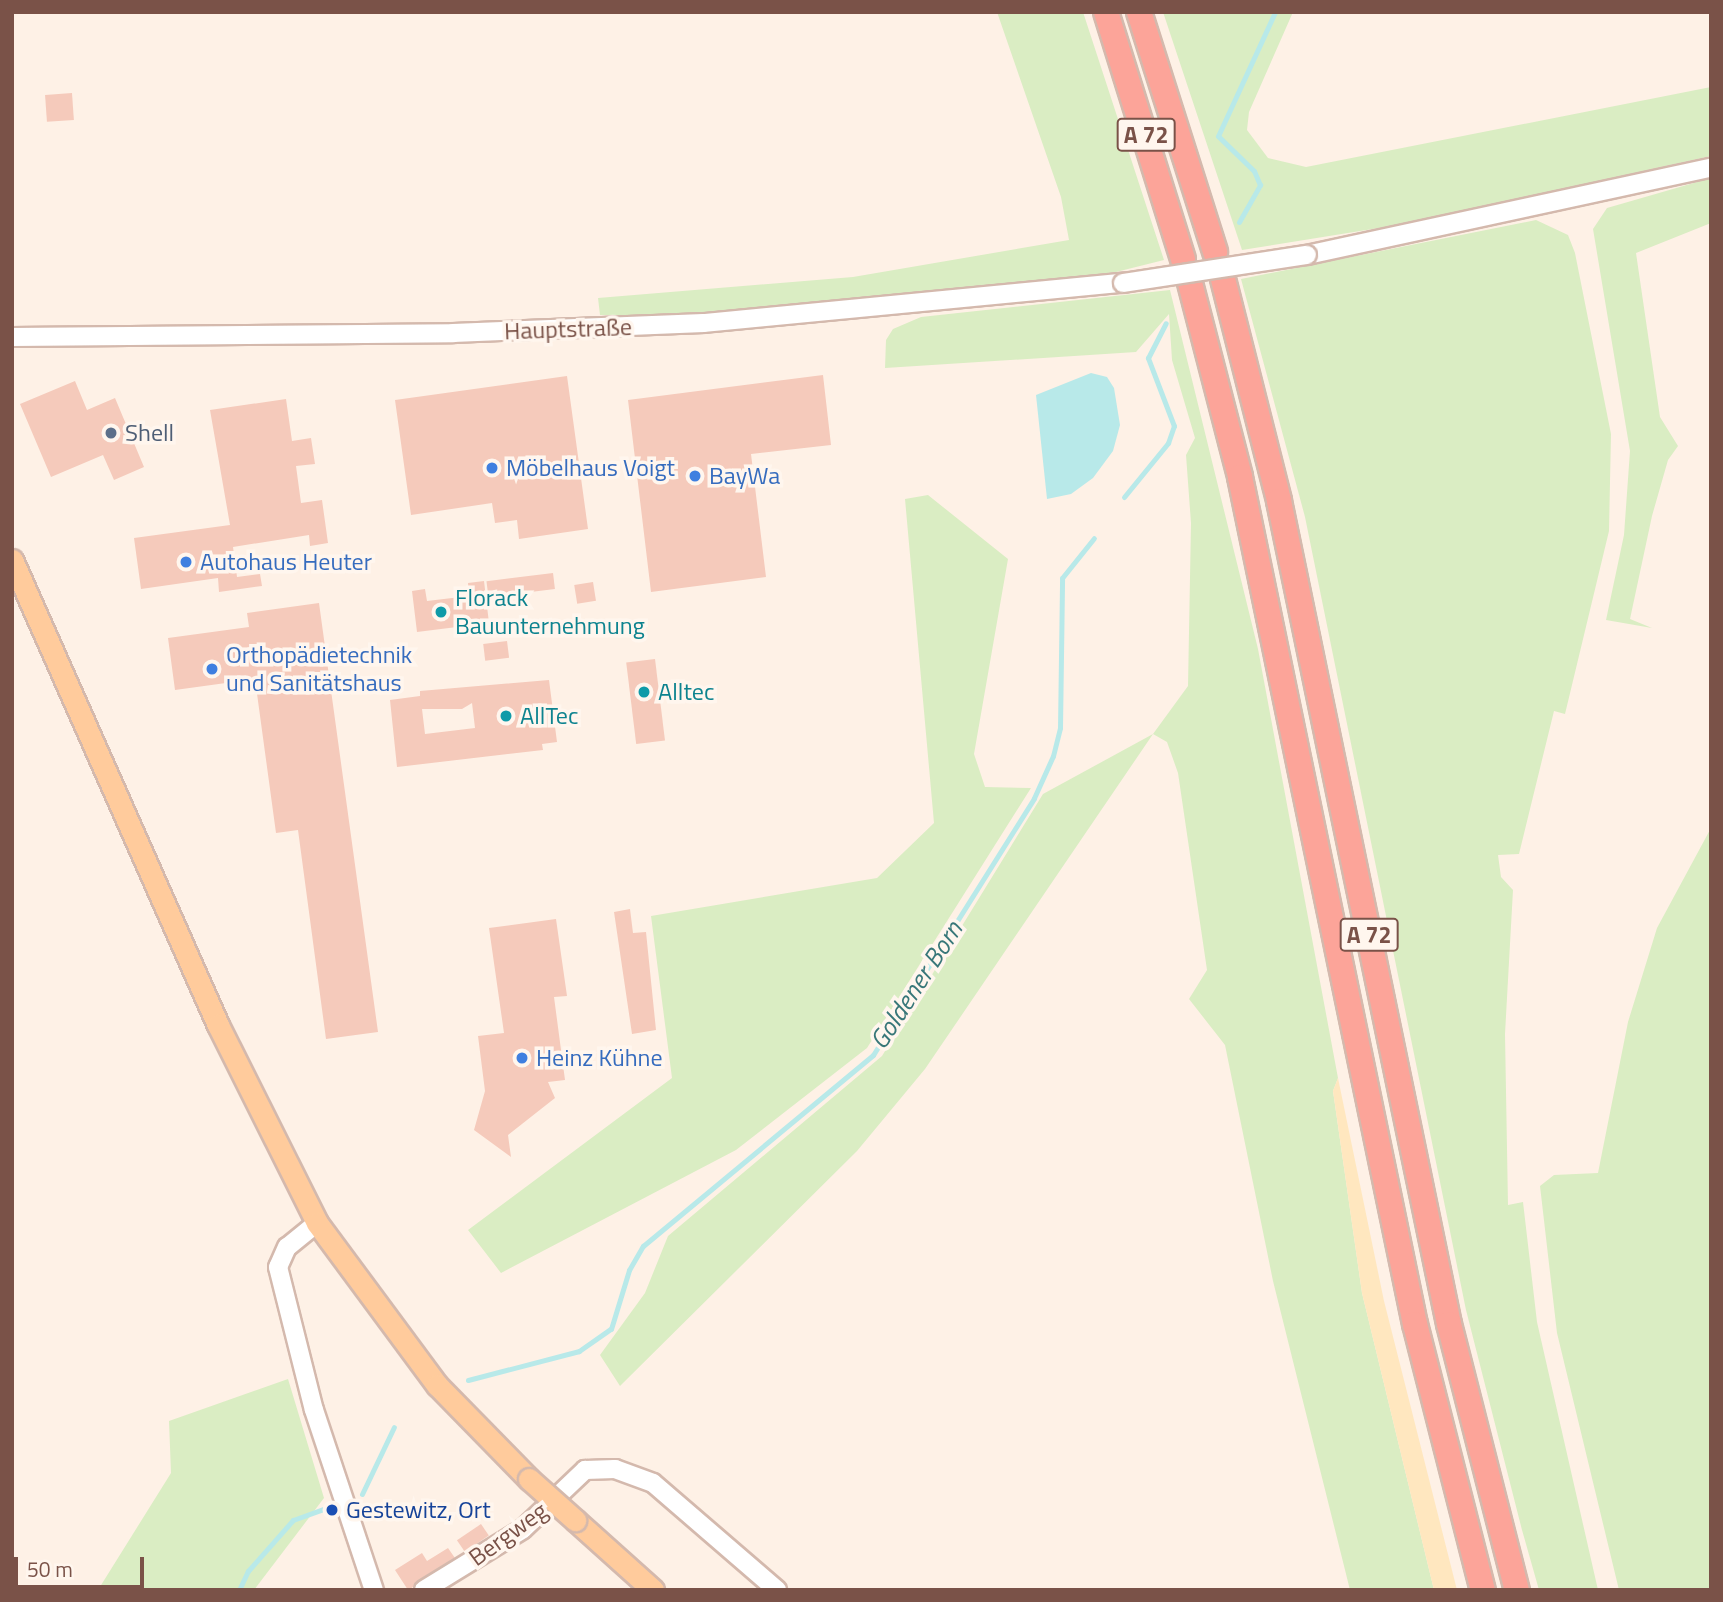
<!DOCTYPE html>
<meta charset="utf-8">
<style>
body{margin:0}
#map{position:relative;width:1723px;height:1602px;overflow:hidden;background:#fef1e6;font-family:"Titillium Web",sans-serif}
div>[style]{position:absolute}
.green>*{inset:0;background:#daedc3}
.sand>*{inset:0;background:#ffe7bf}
.water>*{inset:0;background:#b8e9e9}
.stream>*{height:5px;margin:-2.5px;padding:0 2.5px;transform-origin:2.5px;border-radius:2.5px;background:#b8e9e9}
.building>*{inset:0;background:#f5cabb;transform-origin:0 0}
.roads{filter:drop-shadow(2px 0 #d4b9ad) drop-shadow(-2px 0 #d4b9ad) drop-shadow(0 2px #d4b9ad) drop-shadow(0 -2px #d4b9ad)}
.minor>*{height:18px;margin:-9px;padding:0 9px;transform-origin:9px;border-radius:9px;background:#fff}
.major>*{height:21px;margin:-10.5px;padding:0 10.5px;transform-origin:10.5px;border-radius:10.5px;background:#ffcb9c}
.highway>*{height:24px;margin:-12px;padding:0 12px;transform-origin:12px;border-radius:12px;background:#fca499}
.bridges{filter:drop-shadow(2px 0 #d4b9ad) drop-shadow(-2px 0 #d4b9ad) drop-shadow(0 2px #d4b9ad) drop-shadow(0 -2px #d4b9ad)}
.minor-bridge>*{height:18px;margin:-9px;padding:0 9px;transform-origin:9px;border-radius:9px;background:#fff}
.major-bridge>*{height:21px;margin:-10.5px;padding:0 10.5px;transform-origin:10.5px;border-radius:10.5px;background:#ffcb9c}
.dots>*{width:19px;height:19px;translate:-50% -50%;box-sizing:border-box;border:4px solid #fff6ee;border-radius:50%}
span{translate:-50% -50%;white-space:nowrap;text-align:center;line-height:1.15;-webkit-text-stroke:7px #fff6ee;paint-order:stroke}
.shield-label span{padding:2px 5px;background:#fff6ee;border:2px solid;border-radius:5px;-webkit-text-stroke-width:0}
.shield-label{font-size:23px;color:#7a5248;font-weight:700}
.street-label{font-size:24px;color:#7a5248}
.service-label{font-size:24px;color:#4e5e75}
.left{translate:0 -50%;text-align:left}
.shop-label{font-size:24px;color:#366cbe}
.culture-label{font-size:24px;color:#0d838f}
.transit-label{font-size:24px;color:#164399}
.water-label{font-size:26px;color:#387779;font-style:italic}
.frame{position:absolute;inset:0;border:14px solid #7a5248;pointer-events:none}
.scale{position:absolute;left:14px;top:1557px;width:130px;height:32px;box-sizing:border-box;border:4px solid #7a5248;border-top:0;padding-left:9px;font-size:21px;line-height:24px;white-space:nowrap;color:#7a5248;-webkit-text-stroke:5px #fff6ee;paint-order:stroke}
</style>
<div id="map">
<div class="green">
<i style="clip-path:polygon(997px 12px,1083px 12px,1164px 260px,1116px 272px,868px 301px,683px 315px,600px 315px,598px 298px,853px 277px,1069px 240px,1061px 197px)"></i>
<i style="clip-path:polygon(1163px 12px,1293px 12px,1249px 112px,1247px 130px,1268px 158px,1306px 167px,1711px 87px,1711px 156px,1410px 223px,1242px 250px)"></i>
<i style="clip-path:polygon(1711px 178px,1711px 223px,1636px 253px,1660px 417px,1678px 446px,1668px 460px,1652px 516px,1630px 619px,1652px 628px,1606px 620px,1624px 535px,1630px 451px,1593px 229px,1607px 208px)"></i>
<i style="clip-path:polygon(1536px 220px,1568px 235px,1575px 253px,1611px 434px,1609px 531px,1565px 714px,1554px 711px,1519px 854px,1498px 855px,1501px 877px,1513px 890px,1505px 1034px,1508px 1205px,1523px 1202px,1537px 1322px,1598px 1590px,1539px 1590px,1522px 1530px,1466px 1310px,1305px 517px,1241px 279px)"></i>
<i style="clip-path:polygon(1170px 290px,1258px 649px,1338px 1078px,1333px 1091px,1362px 1293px,1434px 1590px,1350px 1590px,1273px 1281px,1225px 1045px,1189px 999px,1207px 970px,1178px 773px,1167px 742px,1153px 734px,925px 1069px,857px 1151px,620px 1386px,600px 1355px,645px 1293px,668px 1236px,882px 1056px,1043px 794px,1153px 734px,1188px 686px,1191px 523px,1186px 455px,1195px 438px,1172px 360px,1169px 314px,1136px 352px,885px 368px,886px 340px,893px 329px,921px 317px)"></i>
<i style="clip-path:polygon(928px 495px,1008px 559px,974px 754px,985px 787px,1031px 788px,867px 1048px,736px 1150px,501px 1273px,468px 1230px,672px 1078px,651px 916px,877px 878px,934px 823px,905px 499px)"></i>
<i style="clip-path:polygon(1711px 828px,1711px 1590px,1619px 1590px,1557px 1333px,1540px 1186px,1554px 1175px,1598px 1173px,1628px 1022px,1657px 928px)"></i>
<i style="clip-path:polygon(288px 1379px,324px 1498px,254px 1590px,98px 1590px,171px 1473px,169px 1421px)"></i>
</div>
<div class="sand">
<i style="clip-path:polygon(1338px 1078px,1384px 1301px,1457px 1590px,1434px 1590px,1362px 1293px,1333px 1091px)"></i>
</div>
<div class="water">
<i style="clip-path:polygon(1091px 373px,1107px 377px,1114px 388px,1120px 425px,1113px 451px,1093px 478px,1071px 494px,1047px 499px,1036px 395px)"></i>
</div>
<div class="stream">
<i style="left:1239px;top:222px;width:43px;rotate:-60.4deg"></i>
<i style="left:1260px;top:185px;width:15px;rotate:-113deg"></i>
<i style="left:1254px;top:171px;width:50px;rotate:-135.8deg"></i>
<i style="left:1218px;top:136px;width:136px;rotate:-65.3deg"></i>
<i style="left:1124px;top:497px;width:70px;rotate:-50.8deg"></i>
<i style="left:1168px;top:443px;width:18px;rotate:-71deg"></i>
<i style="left:1174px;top:426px;width:73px;rotate:-110.9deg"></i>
<i style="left:1148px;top:358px;width:39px;rotate:-63deg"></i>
<i style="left:468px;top:1380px;width:115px;rotate:-14.6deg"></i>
<i style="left:579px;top:1351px;width:39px;rotate:-35deg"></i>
<i style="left:611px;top:1329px;width:62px;rotate:-73deg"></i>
<i style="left:629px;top:1270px;width:28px;rotate:-60deg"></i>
<i style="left:643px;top:1246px;width:299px;rotate:-39.7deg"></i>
<i style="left:873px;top:1055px;width:303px;rotate:-57.9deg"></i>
<i style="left:1034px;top:798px;width:46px;rotate:-65.7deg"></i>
<i style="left:1053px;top:756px;width:29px;rotate:-76deg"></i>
<i style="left:1060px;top:728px;width:150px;rotate:-89.2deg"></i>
<i style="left:1062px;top:578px;width:51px;rotate:-51.3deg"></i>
<i style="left:362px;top:1494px;width:74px;rotate:-64.5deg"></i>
<i style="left:239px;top:1590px;width:21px;rotate:-65deg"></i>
<i style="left:248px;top:1571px;width:68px;rotate:-48.6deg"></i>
<i style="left:293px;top:1520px;width:32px;rotate:-20deg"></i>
</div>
<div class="building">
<i style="left:72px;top:93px;width:27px;height:27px;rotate:86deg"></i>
<i style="clip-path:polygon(823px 375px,831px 445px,751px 454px,766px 577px,651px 592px,628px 400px)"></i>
<i style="clip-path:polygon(567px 376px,588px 529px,519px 539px,517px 520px,495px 523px,492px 503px,411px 515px,395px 400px)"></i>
<i style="clip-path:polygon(75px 381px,87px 410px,115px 398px,144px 467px,114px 480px,103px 455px,51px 477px,20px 404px)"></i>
<i style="clip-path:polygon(286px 399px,292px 441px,311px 438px,315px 464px,296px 466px,301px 503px,322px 500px,328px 543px,310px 546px,309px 535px,233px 547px,237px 577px,260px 574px,262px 586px,219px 592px,218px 578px,141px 589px,134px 538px,230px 525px,210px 410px)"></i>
<i style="left:553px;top:573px;width:16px;height:67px;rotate:83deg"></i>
<i style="clip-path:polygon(484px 581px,489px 623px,417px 632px,412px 591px,425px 589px,427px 601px,469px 596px,468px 583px)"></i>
<i style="left:593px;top:582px;width:19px;height:19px;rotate:81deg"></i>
<i style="clip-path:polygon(319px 603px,378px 1032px,326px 1039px,298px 830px,276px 833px,255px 679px,175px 690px,168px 638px,249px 627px,247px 613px)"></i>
<i style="left:507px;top:641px;width:17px;height:24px;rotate:83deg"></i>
<i style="left:655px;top:659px;width:82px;height:29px;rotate:83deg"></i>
<i style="clip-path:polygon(evenodd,549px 680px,557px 742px,542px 744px,543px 750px,397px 767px,390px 700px,420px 696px,420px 691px,549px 680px,472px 703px,475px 728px,425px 734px,422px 709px,462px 709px,472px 703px)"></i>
<i style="clip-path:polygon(630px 909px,633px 933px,646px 932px,656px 1030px,632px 1034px,614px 912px)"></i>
<i style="clip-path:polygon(556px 919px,567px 996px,554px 997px,565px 1080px,548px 1082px,555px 1098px,508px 1135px,511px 1157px,474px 1130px,485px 1091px,478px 1036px,504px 1033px,489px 928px)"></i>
<i style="left:481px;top:1524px;width:14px;height:29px;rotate:56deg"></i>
<i style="clip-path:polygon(448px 1548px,457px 1561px,408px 1590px,395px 1570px,422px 1553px,427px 1561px)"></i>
</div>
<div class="roads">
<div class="minor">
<i style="left:1307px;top:255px;width:413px;rotate:-12.2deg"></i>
<i style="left:12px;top:337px;width:441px;rotate:-0.5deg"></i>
<i style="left:453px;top:333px;width:251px;rotate:-2.3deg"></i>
<i style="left:704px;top:323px;width:421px;rotate:-5.5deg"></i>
<i style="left:317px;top:1223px;width:38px;rotate:141deg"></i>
<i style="left:287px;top:1247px;width:22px;rotate:114deg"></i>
<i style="left:278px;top:1267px;width:147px;rotate:75.9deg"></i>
<i style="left:314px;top:1410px;width:190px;rotate:71.6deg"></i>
<i style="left:424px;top:1590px;width:116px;rotate:-31.6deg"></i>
<i style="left:523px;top:1529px;width:86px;rotate:-43.6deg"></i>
<i style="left:585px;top:1470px;width:30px;rotate:-2deg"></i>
<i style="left:615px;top:1469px;width:40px;rotate:20.2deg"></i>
<i style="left:653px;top:1483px;width:164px;rotate:40.8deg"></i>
</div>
<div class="major">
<i style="left:12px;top:560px;width:509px;rotate:66.11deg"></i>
<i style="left:218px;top:1025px;width:221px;rotate:63.4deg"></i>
<i style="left:317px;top:1223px;width:202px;rotate:53.5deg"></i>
<i style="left:437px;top:1385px;width:132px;rotate:45.6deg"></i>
<i style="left:575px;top:1520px;width:105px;rotate:41.9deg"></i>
</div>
<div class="highway">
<i style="left:1106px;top:12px;width:259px;rotate:72.7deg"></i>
<i style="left:1139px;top:12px;width:252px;rotate:72.4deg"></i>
<i style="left:1223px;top:279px;width:229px;rotate:75.8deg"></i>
<i style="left:1279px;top:501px;width:840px;rotate:78.33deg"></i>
<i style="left:1449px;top:1324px;width:275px;rotate:75.7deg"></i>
<i style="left:1190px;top:283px;width:200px;rotate:75.5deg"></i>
<i style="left:1240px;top:477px;width:865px;rotate:78.33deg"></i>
<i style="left:1415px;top:1324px;width:275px;rotate:75.7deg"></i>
</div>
</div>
<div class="bridges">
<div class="minor-bridge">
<i style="left:1123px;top:283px;width:186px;rotate:-8.7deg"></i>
</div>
<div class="major-bridge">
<i style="left:529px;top:1479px;width:62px;rotate:41.7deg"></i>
</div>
</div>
<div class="dots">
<i style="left:111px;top:433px;background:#5c6f8a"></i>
<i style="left:492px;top:468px;background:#3f7fe0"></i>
<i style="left:695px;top:476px;background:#3f7fe0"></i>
<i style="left:186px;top:562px;background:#3f7fe0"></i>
<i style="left:441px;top:612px;background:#0f9aa8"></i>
<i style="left:212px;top:669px;background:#3f7fe0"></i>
<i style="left:644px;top:692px;background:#0f9aa8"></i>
<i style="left:506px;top:716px;background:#0f9aa8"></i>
<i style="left:522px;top:1058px;background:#3f7fe0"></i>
<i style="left:332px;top:1510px;background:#1a4fb4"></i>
</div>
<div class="shield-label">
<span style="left:1146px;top:135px">A 72</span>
<span style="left:1369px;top:935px">A 72</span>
</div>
<div class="street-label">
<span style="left:568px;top:329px;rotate:-2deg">Hauptstraße</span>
<span style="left:508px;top:1534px;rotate:-36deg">Bergweg</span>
</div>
<div class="service-label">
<span class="left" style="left:125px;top:433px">Shell</span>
</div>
<div class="shop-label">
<span class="left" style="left:506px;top:468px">Möbelhaus Voigt</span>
<span class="left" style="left:709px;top:476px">BayWa</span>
<span class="left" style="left:200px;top:562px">Autohaus Heuter</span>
<span class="left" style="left:226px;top:669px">Orthopädietechnik<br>und Sanitätshaus</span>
<span class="left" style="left:536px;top:1058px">Heinz Kühne</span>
</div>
<div class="culture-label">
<span class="left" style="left:455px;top:612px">Florack<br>Bauunternehmung</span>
<span class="left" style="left:658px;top:692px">Alltec</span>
<span class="left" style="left:520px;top:716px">AllTec</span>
</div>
<div class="transit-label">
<span class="left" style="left:346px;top:1510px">Gestewitz, Ort</span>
</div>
<div class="water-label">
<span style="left:916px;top:985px;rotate:-57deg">Goldener Born</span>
</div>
<div class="frame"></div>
<div class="scale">50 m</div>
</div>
